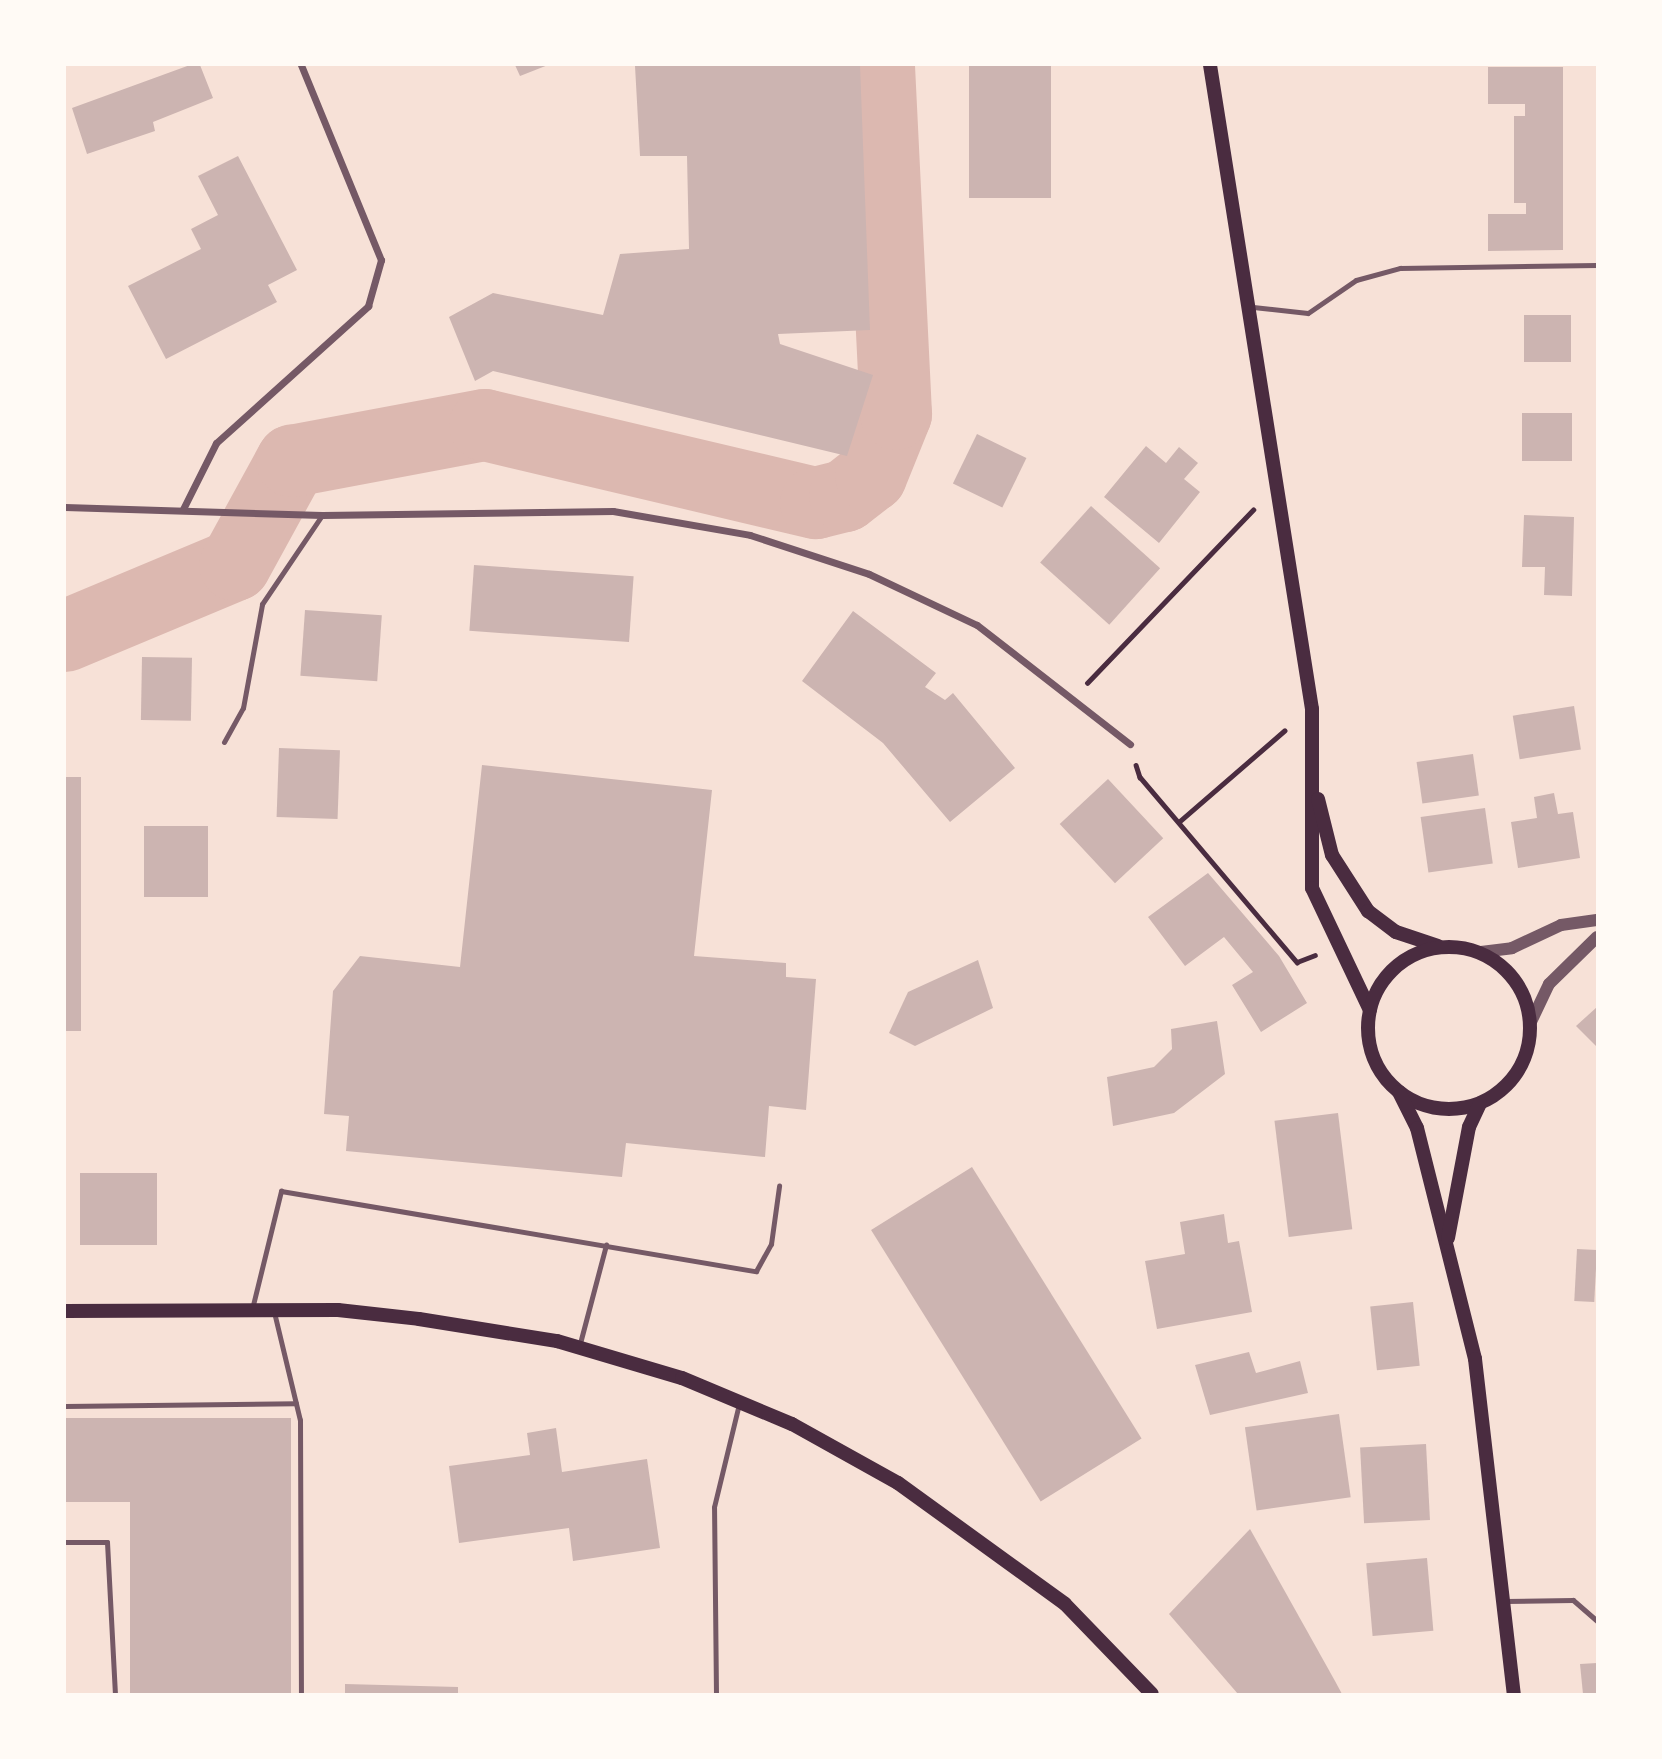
<!DOCTYPE html>
<style>
body{margin:0}
#map{position:relative;width:1662px;height:1759px;overflow:hidden;background:#f7e1d7;font-family:Ubuntu,sans-serif}
div>[style]{position:absolute}
.river>*{height:72px;margin:-36px;padding:0 36px;transform-origin:36px;border-radius:36px;background:#dcb8b0}
.building>*{inset:0;background:#ccb4b1;transform-origin:0 0}
.path>*{height:4.5px;margin:-2.25px;padding:0 2.25px;transform-origin:2.25px;border-radius:2.25px;background:#4a2c40}
.service>*{height:5px;margin:-2.5px;padding:0 2.5px;transform-origin:2.5px;border-radius:2.5px;background:#755966}
.minor>*{height:7px;margin:-3.5px;padding:0 3.5px;transform-origin:3.5px;border-radius:3.5px;background:#755966}
.tertiary>*{height:12px;margin:-6px;padding:0 6px;transform-origin:6px;border-radius:6px;background:#755966}
.secondary>*{height:14px;margin:-7px;padding:0 7px;transform-origin:7px;border-radius:7px;background:#4a2c40}
.secondary>.ring{margin:-7px;padding:0;box-sizing:content-box;background:none;border:14px solid #4a2c40;border-radius:50%}
span{translate:-50% -50%;white-space:nowrap;text-align:center;line-height:1.15;-webkit-text-stroke:5px #fffaf5;paint-order:stroke}
.frame{position:absolute;inset:0;border:66px solid #fffaf5;pointer-events:none}
</style>
<div id="map">
<div class="river">
<i style="left:65px;top:636px;width:184px;rotate:-22.7deg"></i>
<i style="left:235px;top:565px;width:119px;rotate:-61.3deg"></i>
<i style="left:292px;top:461px;width:196px;rotate:-10.6deg"></i>
<i style="left:485px;top:425px;width:340px;rotate:13.3deg"></i>
<i style="left:816px;top:503px;width:30px;rotate:-14deg"></i>
<i style="left:845px;top:496px;width:33px;rotate:-38deg"></i>
<i style="left:871px;top:476px;width:67px;rotate:-68deg"></i>
<i style="left:896px;top:414px;width:349px;rotate:-92.8deg"></i>
</div>
<div class="building">
<i style="clip-path:polygon(190px 65px,200px 65px,213px 98px,153px 122px,155px 131px,87px 154px,72px 108px)"></i>
<i style="clip-path:polygon(515px 65px,548px 65px,520px 76px)"></i>
<i style="clip-path:polygon(860px 65px,870px 330px,778px 334px,780px 344px,873px 375px,847px 456px,493px 371px,475px 381px,449px 317px,493px 293px,603px 315px,620px 254px,689px 249px,687px 156px,640px 156px,635px 66px)"></i>
<i style="left:969px;top:65px;width:82px;height:133px"></i>
<i style="clip-path:polygon(1488px 67px,1563px 67px,1563px 250px,1488px 251px,1488px 214px,1526px 214px,1526px 203px,1514px 203px,1514px 116px,1525px 116px,1525px 104px,1488px 104px)"></i>
<i style="clip-path:polygon(238px 156px,297px 270px,268px 285px,277px 302px,166px 359px,128px 286px,201px 249px,191px 229px,218px 215px,198px 176px)"></i>
<i style="left:1524px;top:315px;width:47px;height:47px"></i>
<i style="left:1522px;top:413px;width:50px;height:48px"></i>
<i style="left:977px;top:434px;width:55px;height:55px;rotate:26deg"></i>
<i style="clip-path:polygon(1146px 446px,1166px 463px,1179px 447px,1198px 463px,1184px 479px,1200px 492px,1159px 543px,1104px 497px)"></i>
<i style="left:1091px;top:506px;width:93px;height:76px;rotate:42deg"></i>
<i style="clip-path:polygon(1524px 515px,1574px 517px,1572px 596px,1544px 595px,1545px 567px,1522px 567px)"></i>
<i style="left:474px;top:565px;width:160px;height:66px;rotate:4deg"></i>
<i style="left:305px;top:610px;width:77px;height:66px;rotate:4deg"></i>
<i style="clip-path:polygon(853px 611px,936px 673px,925px 687px,945px 700px,953px 693px,1015px 768px,950px 822px,883px 743px,802px 681px)"></i>
<i style="left:142px;top:657px;width:50px;height:63px;rotate:1deg"></i>
<i style="left:1574px;top:706px;width:44px;height:62px;rotate:81deg"></i>
<i style="left:279px;top:748px;width:61px;height:69px;rotate:2deg"></i>
<i style="left:1473px;top:754px;width:42px;height:57px;rotate:82deg"></i>
<i style="clip-path:polygon(482px 765px,712px 790px,694px 956px,786px 963px,786px 977px,816px 979px,806px 1110px,769px 1106px,765px 1157px,626px 1143px,622px 1177px,346px 1151px,349px 1116px,324px 1114px,333px 991px,360px 956px,460px 967px)"></i>
<i style="left:65px;top:777px;width:16px;height:254px"></i>
<i style="left:1108px;top:779px;width:81px;height:66px;rotate:47deg"></i>
<i style="clip-path:polygon(1554px 793px,1558px 814px,1573px 812px,1580px 858px,1518px 868px,1511px 822px,1537px 818px,1534px 797px)"></i>
<i style="left:1485px;top:808px;width:56px;height:65px;rotate:82deg"></i>
<i style="left:144px;top:826px;width:64px;height:71px"></i>
<i style="clip-path:polygon(1208px 873px,1279px 956px,1307px 1003px,1261px 1032px,1232px 985px,1253px 972px,1224px 937px,1185px 966px,1148px 917px)"></i>
<i style="clip-path:polygon(978px 960px,993px 1008px,915px 1046px,889px 1033px,908px 992px)"></i>
<i style="clip-path:polygon(1597px 1007px,1597px 1047px,1576px 1026px)"></i>
<i style="clip-path:polygon(1217px 1021px,1225px 1074px,1174px 1113px,1113px 1126px,1107px 1077px,1154px 1067px,1172px 1049px,1171px 1029px)"></i>
<i style="left:1338px;top:1113px;width:117px;height:64px;rotate:83deg"></i>
<i style="left:972px;top:1167px;width:320px;height:119px;rotate:58deg"></i>
<i style="left:80px;top:1173px;width:77px;height:72px"></i>
<i style="clip-path:polygon(1224px 1214px,1228px 1243px,1239px 1241px,1252px 1312px,1157px 1329px,1145px 1261px,1185px 1254px,1180px 1222px)"></i>
<i style="left:1577px;top:1249px;width:20px;height:52px;rotate:3deg"></i>
<i style="left:1413px;top:1302px;width:64px;height:43px;rotate:84deg"></i>
<i style="clip-path:polygon(1249px 1352px,1256px 1373px,1300px 1361px,1308px 1393px,1210px 1415px,1195px 1365px)"></i>
<i style="left:1339px;top:1414px;width:84px;height:95px;rotate:82deg"></i>
<i style="clip-path:polygon(65px 1418px,291px 1418px,291px 1694px,130px 1694px,130px 1502px,65px 1502px)"></i>
<i style="clip-path:polygon(556px 1428px,562px 1472px,647px 1459px,660px 1548px,573px 1561px,569px 1528px,459px 1543px,449px 1466px,530px 1455px,527px 1433px)"></i>
<i style="left:1426px;top:1444px;width:76px;height:66px;rotate:87deg"></i>
<i style="clip-path:polygon(1250px 1529px,1335px 1681px,1342px 1694px,1238px 1694px,1169px 1614px)"></i>
<i style="left:1427px;top:1558px;width:73px;height:61px;rotate:85deg"></i>
<i style="clip-path:polygon(1597px 1663px,1597px 1694px,1583px 1694px,1580px 1664px)"></i>
<i style="clip-path:polygon(345px 1684px,458px 1687px,458px 1694px,345px 1694px)"></i>
</div>
<div class="path">
<i style="left:1087px;top:683px;width:240px;rotate:-46.2deg"></i>
<i style="left:1136px;top:765px;width:13px;rotate:72deg"></i>
<i style="left:1140px;top:777px;width:243px;rotate:49.7deg"></i>
<i style="left:1297px;top:962px;width:19px;rotate:-21deg"></i>
<i style="left:1180px;top:821px;width:138px;rotate:-40.9deg"></i>
</div>
<div class="service">
<i style="left:1253px;top:307px;width:55px;rotate:6.2deg"></i>
<i style="left:1308px;top:313px;width:58px;rotate:-34.5deg"></i>
<i style="left:1356px;top:280px;width:46px;rotate:-15.3deg"></i>
<i style="left:1400px;top:268px;width:197px;rotate:-0.9deg"></i>
<i style="left:224px;top:742px;width:39px;rotate:-61deg"></i>
<i style="left:243px;top:708px;width:106px;rotate:-79.6deg"></i>
<i style="left:262px;top:604px;width:107px;rotate:-56deg"></i>
<i style="left:252px;top:1309px;width:122px;rotate:-76.2deg"></i>
<i style="left:281px;top:1191px;width:482px;rotate:9.6deg"></i>
<i style="left:756px;top:1271px;width:31px;rotate:-61deg"></i>
<i style="left:771px;top:1244px;width:59px;rotate:-82.1deg"></i>
<i style="left:274px;top:1312px;width:111px;rotate:76.5deg"></i>
<i style="left:300px;top:1420px;width:274px;rotate:89.8deg"></i>
<i style="left:579px;top:1347px;width:106px;rotate:-75.2deg"></i>
<i style="left:65px;top:1406px;width:231px;rotate:-0.7deg"></i>
<i style="left:65px;top:1542px;width:42px"></i>
<i style="left:107px;top:1542px;width:152px;rotate:87deg"></i>
<i style="left:1505px;top:1601px;width:68px;rotate:-0.8deg"></i>
<i style="left:1573px;top:1600px;width:32px;rotate:41deg"></i>
<i style="left:716px;top:1694px;width:187px;rotate:-90.6deg"></i>
<i style="left:714px;top:1507px;width:106px;rotate:-76.4deg"></i>
</div>
<div class="minor">
<i style="left:65px;top:507px;width:257px;rotate:1.8deg"></i>
<i style="left:322px;top:515px;width:291px;rotate:-0.8deg"></i>
<i style="left:613px;top:511px;width:139px;rotate:9.9deg"></i>
<i style="left:750px;top:535px;width:125px;rotate:18.1deg"></i>
<i style="left:869px;top:574px;width:119px;rotate:25.3deg"></i>
<i style="left:977px;top:625px;width:194px;rotate:37.9deg"></i>
<i style="left:183px;top:509px;width:74px;rotate:-63.4deg"></i>
<i style="left:216px;top:443px;width:205px;rotate:-42deg"></i>
<i style="left:368px;top:306px;width:48px;rotate:-74.2deg"></i>
<i style="left:381px;top:260px;width:211px;rotate:-112.3deg"></i>
</div>
<div class="tertiary">
<i style="left:1481px;top:952px;width:31px;rotate:-7deg"></i>
<i style="left:1512px;top:948px;width:54px;rotate:-25.1deg"></i>
<i style="left:1561px;top:925px;width:36px;rotate:-8deg"></i>
<i style="left:1530px;top:1024px;width:44px;rotate:-64.6deg"></i>
<i style="left:1549px;top:984px;width:67px;rotate:-44.4deg"></i>
</div>
<div class="secondary">
<i style="left:1210px;top:65px;width:652px;rotate:81deg"></i>
<i style="left:1312px;top:709px;width:179px;rotate:90deg"></i>
<i style="left:1312px;top:888px;width:135px;rotate:64.6deg"></i>
<i style="left:1318px;top:799px;width:58px;rotate:76deg"></i>
<i style="left:1332px;top:855px;width:67px;rotate:57.3deg"></i>
<i style="left:1368px;top:911px;width:35px;rotate:37deg"></i>
<i style="left:1396px;top:932px;width:44px;rotate:18.4deg"></i>
<i class="ring" style="left:1368px;top:947px;width:148px;height:148px"></i>
<i style="left:1399px;top:1092px;width:40px;rotate:63.4deg"></i>
<i style="left:1417px;top:1128px;width:238px;rotate:75.9deg"></i>
<i style="left:1475px;top:1359px;width:337px;rotate:83.4deg"></i>
<i style="left:1448px;top:1238px;width:113px;rotate:-79.3deg"></i>
<i style="left:1469px;top:1127px;width:26px;rotate:-65deg"></i>
<i style="left:65px;top:1311px;width:273px;rotate:-0.2deg"></i>
<i style="left:338px;top:1310px;width:81px;rotate:6.3deg"></i>
<i style="left:419px;top:1319px;width:140px;rotate:9.1deg"></i>
<i style="left:557px;top:1341px;width:130px;rotate:16.5deg"></i>
<i style="left:682px;top:1378px;width:119px;rotate:22.7deg"></i>
<i style="left:792px;top:1424px;width:121px;rotate:29.1deg"></i>
<i style="left:898px;top:1483px;width:206px;rotate:35.9deg"></i>
<i style="left:1065px;top:1604px;width:125px;rotate:46deg"></i>
</div>
<div class="frame"></div>
</div>
